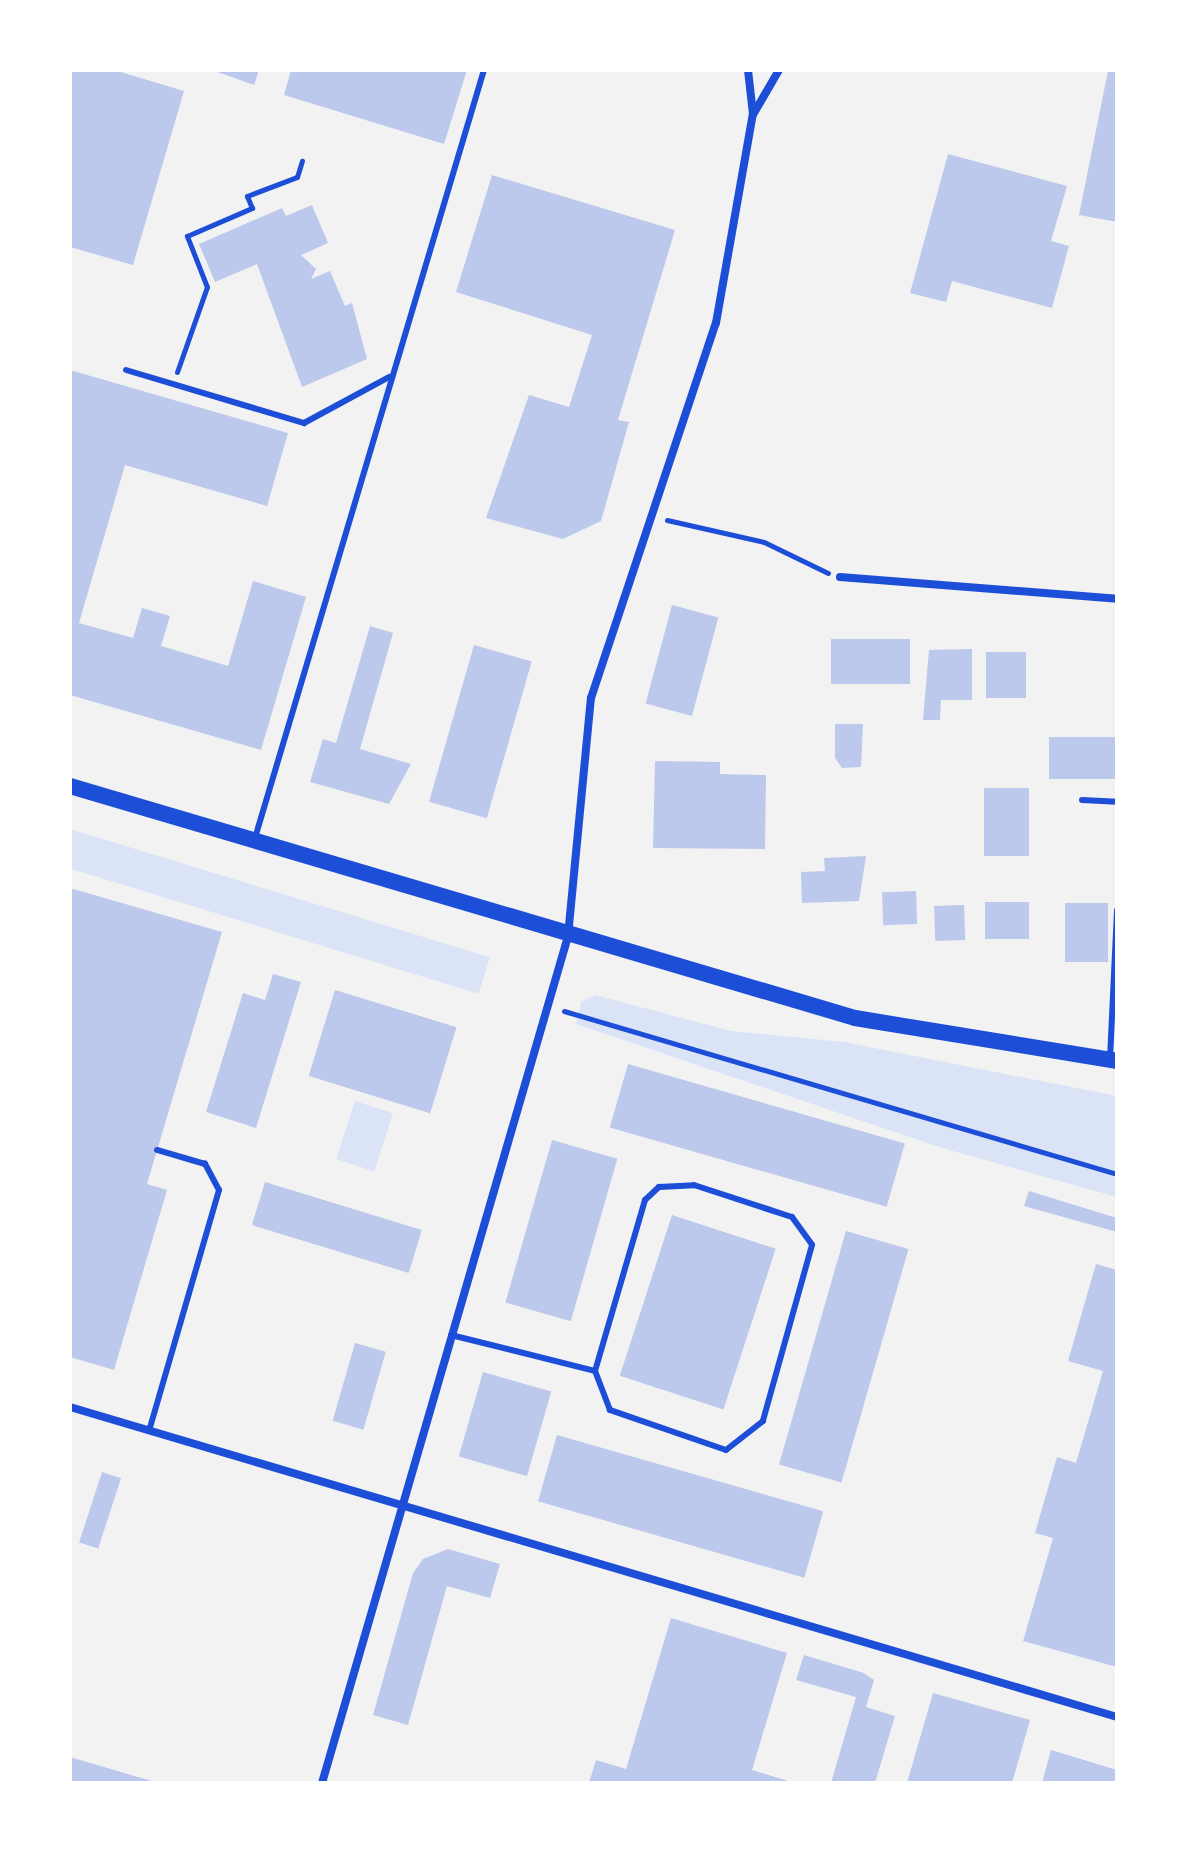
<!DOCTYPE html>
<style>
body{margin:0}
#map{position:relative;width:1187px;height:1853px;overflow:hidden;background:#f2f2f2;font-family:"Times New Roman",serif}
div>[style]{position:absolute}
.green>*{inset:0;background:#dbe4f7;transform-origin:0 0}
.building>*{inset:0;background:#bdc9ec;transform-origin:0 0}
.path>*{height:5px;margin:-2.5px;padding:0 2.5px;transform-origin:2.5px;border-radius:2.5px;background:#1d4ed8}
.service>*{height:6px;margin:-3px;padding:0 3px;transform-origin:3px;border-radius:3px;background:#1d4ed8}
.minor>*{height:8px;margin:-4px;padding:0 4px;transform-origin:4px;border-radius:4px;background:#1d4ed8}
.secondary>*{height:16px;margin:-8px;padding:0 8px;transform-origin:8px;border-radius:8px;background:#1d4ed8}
span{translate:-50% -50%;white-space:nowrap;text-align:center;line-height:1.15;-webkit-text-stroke:8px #fff;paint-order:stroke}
.frame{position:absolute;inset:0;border:72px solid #fff;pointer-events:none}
</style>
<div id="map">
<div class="green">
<i style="left:70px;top:829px;width:439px;height:38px;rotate:17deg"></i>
<i style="clip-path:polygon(595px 995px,731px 1031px,844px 1042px,1117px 1096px,1117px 1197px,942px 1148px,576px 1024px,581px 1002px)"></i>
<i style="left:355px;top:1101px;width:40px;height:61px;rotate:18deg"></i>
</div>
<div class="building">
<i style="clip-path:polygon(70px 70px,114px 70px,184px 91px,133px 265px,70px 247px)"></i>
<i style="clip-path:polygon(212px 70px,259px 70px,254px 85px)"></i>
<i style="clip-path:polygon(291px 70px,467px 70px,444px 144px,284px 95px)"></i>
<i style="clip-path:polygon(1108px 71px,1117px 72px,1117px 222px,1079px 215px)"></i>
<i style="clip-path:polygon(948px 154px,1067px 186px,1051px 241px,1069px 246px,1052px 308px,952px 281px,946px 302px,910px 293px)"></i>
<i style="clip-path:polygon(492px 175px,675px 230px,618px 420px,629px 422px,601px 521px,563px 539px,486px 518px,529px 395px,569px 407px,592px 335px,456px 292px)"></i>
<i style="clip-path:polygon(312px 205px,328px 243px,301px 255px,316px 269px,311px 279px,330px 271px,345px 306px,352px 303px,367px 359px,302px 387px,257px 264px,215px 282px,199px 244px,282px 208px,286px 216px)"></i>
<i style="clip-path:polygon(70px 370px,288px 433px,267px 506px,125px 465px,79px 623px,133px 638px,142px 608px,170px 616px,161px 646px,228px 666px,253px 581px,306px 597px,261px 750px,70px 695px)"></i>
<i style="left:672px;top:605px;width:48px;height:102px;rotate:15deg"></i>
<i style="clip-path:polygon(370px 626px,393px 633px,360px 749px,411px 764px,389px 804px,310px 782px,323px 739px,336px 743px)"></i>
<i style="left:831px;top:639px;width:79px;height:45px"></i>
<i style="left:474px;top:645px;width:60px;height:163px;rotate:16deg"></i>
<i style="clip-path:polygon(972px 649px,972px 700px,941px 700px,940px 720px,923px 720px,929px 650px)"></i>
<i style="left:986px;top:652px;width:40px;height:46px"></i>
<i style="clip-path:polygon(835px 724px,863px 724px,861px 767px,842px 768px,835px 758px)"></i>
<i style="left:1049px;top:737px;width:68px;height:42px"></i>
<i style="clip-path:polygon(655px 761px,720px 762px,720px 774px,766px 775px,765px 849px,653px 848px)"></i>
<i style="left:984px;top:788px;width:45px;height:68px"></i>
<i style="clip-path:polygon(866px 856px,859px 901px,802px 903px,801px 872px,825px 871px,824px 858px)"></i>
<i style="clip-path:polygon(70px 888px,222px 932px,147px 1184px,167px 1190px,114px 1370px,70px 1357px)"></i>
<i style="left:916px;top:891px;width:33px;height:34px;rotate:88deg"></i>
<i style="left:985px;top:902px;width:44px;height:37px"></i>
<i style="left:1065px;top:903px;width:43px;height:59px"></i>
<i style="left:964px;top:905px;width:35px;height:30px;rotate:88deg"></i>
<i style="clip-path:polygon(273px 974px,301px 982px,256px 1128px,206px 1112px,243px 993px,265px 1000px)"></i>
<i style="left:335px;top:990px;width:127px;height:90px;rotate:17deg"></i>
<i style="left:628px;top:1064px;width:288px;height:66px;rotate:16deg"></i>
<i style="left:552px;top:1140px;width:68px;height:169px;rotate:16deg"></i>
<i style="left:265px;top:1182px;width:164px;height:45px;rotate:17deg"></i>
<i style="clip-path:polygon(1029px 1191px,1117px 1218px,1117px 1232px,1024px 1206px)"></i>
<i style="left:672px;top:1215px;width:109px;height:169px;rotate:18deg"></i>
<i style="left:846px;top:1231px;width:65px;height:243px;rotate:16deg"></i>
<i style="clip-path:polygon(1096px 1264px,1117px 1270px,1117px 1667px,1023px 1641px,1053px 1538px,1035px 1533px,1057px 1457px,1076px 1463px,1103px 1371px,1068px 1361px)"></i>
<i style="left:355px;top:1343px;width:32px;height:81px;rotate:16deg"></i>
<i style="left:483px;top:1372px;width:71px;height:88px;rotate:16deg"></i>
<i style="left:557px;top:1435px;width:277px;height:69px;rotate:16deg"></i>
<i style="left:102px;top:1472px;width:20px;height:74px;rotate:18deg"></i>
<i style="clip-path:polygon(448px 1549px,500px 1564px,490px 1598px,447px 1586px,408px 1725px,373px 1715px,413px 1573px,423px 1559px)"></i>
<i style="clip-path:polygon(671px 1618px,787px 1653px,752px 1770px,795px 1783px,589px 1783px,596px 1760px,626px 1769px)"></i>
<i style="clip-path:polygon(804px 1655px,864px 1673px,874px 1680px,866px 1707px,895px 1716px,875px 1783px,831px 1783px,856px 1697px,796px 1680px)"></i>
<i style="clip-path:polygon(933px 1693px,1030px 1720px,1012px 1783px,907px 1783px)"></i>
<i style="clip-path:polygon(1051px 1750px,1117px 1770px,1117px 1783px,1042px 1783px)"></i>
<i style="clip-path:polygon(70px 1757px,155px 1782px,155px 1783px,70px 1783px)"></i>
</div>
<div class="path">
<i style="left:177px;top:372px;width:90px;rotate:-70.6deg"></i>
<i style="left:207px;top:287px;width:55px;rotate:-111.4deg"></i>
<i style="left:187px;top:236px;width:71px;rotate:-23.3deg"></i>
<i style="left:252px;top:208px;width:13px;rotate:-113deg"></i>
<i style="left:247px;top:196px;width:53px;rotate:-20.8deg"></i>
<i style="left:297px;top:177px;width:17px;rotate:-73deg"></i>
<i style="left:667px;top:520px;width:99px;rotate:12.8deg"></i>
<i style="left:764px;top:542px;width:71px;rotate:25.8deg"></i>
<i style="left:564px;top:1011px;width:577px;rotate:16.42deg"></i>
</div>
<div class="service">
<i style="left:126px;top:370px;width:186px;rotate:16.6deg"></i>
<i style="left:304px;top:423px;width:97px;rotate:-28.4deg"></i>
<i style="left:1082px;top:800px;width:35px;rotate:3deg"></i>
<i style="left:255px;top:838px;width:801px;rotate:-73.4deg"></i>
<i style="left:1110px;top:1059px;width:149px;rotate:-87.3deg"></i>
<i style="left:694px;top:1185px;width:103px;rotate:18.1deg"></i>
<i style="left:792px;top:1217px;width:34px;rotate:54deg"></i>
<i style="left:812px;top:1245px;width:183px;rotate:105.6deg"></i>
<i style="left:763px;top:1421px;width:47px;rotate:141.9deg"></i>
<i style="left:726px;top:1450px;width:123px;rotate:-161deg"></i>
<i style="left:610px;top:1410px;width:42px;rotate:-111deg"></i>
<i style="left:595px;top:1371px;width:178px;rotate:-73.7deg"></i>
<i style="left:645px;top:1200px;width:19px;rotate:-43deg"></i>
<i style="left:659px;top:1187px;width:35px;rotate:-3deg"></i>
<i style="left:451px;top:1335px;width:148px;rotate:14deg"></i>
<i style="left:149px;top:1431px;width:251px;rotate:-73.8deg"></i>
<i style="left:219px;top:1190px;width:30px;rotate:-118deg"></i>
<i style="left:205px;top:1164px;width:50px;rotate:-163.7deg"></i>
</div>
<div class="minor">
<i style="left:754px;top:113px;width:50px;rotate:-59.8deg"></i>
<i style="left:840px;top:577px;width:278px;rotate:4.5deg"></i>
<i style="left:70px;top:1407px;width:1092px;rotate:16.49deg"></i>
<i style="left:322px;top:1783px;width:882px;rotate:-73.8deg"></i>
<i style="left:568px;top:936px;width:239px;rotate:-84.5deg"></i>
<i style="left:591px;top:698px;width:395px;rotate:-71.6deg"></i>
<i style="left:716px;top:323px;width:212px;rotate:-80deg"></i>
<i style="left:753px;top:114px;width:44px;rotate:-96.5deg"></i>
</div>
<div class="secondary">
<i style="left:70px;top:786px;width:819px;rotate:16.46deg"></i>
<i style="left:855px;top:1018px;width:266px;rotate:9.3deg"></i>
</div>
<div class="frame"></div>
</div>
